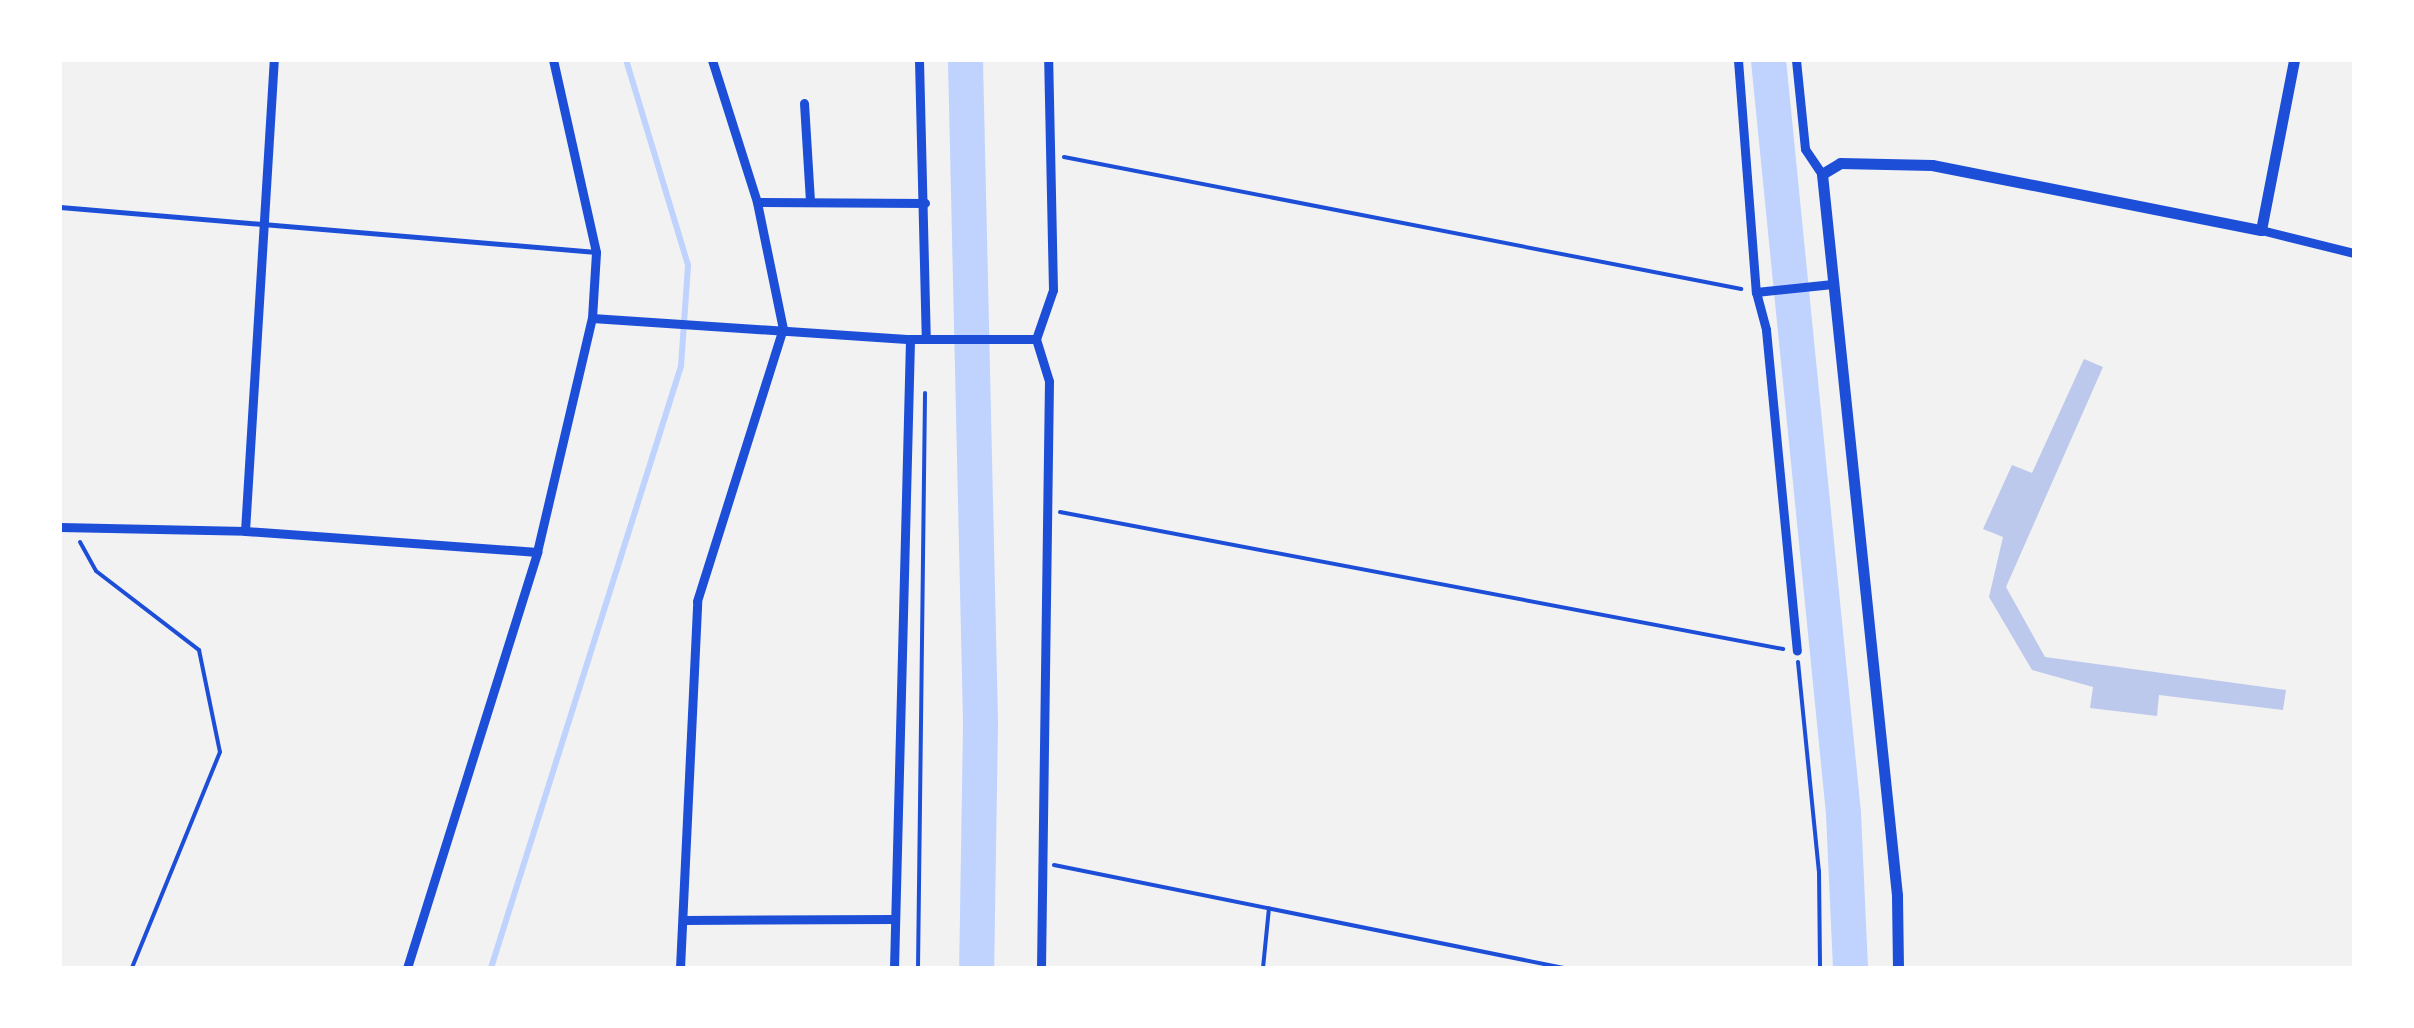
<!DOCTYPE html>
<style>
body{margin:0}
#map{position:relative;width:2414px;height:1028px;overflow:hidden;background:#f2f2f2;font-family:Georgia,serif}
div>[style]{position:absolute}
.stream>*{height:6px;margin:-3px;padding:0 3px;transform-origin:3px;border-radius:3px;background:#bfd3fe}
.river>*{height:35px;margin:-17.5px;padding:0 17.5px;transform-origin:17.5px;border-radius:17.5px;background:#bfd3fe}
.building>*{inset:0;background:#bdc9ec}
.path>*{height:4px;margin:-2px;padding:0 2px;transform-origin:2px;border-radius:2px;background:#1d4ed8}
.service>*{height:5px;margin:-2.5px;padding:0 2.5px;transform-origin:2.5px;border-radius:2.5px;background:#1d4ed8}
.minor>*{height:9px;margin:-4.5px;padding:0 4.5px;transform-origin:4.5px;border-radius:4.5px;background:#1d4ed8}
.tertiary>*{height:11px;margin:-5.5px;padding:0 5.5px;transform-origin:5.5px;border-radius:5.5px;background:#1d4ed8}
span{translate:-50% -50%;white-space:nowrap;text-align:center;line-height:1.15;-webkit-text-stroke:8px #fff;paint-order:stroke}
.frame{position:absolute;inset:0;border:62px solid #fff;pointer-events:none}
</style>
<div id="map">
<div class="stream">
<i style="left:491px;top:968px;width:631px;rotate:-72.48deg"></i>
<i style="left:681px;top:366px;width:101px;rotate:-86deg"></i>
<i style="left:688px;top:265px;width:214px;rotate:-106.8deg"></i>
</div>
<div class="river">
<i style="left:965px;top:60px;width:663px;rotate:88.7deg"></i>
<i style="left:980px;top:723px;width:245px;rotate:90.9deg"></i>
<i style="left:1768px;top:60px;width:757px;rotate:84.31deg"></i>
<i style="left:1843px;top:813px;width:155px;rotate:87.4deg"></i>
</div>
<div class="building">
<i style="clip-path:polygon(2084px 359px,2103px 367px,2006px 587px,2045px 657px,2286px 690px,2283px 710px,2159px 695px,2157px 716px,2090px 708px,2093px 687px,2032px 670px,1989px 597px,2003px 537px,1983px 529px,2012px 465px,2032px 473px)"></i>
</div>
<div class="path">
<i style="left:1064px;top:157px;width:690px;rotate:11.03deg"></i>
<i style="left:1060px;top:512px;width:736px;rotate:10.73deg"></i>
<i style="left:80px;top:542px;width:33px;rotate:61deg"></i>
<i style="left:96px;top:571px;width:130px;rotate:37.5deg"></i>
<i style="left:199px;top:650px;width:104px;rotate:78.4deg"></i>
<i style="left:220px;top:752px;width:233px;rotate:112.2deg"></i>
<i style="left:1798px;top:662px;width:210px;rotate:84.3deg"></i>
<i style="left:1819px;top:871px;width:97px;rotate:89.4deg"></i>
<i style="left:1054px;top:865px;width:520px;rotate:11.42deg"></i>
<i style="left:918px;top:968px;width:575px;rotate:-89.3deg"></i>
<i style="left:1263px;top:968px;width:60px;rotate:-84.3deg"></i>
</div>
<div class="service">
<i style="left:60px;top:207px;width:538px;rotate:4.8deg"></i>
</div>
<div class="minor">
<i style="left:919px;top:60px;width:278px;rotate:88.6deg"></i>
<i style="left:1738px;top:60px;width:233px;rotate:85.6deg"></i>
<i style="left:1756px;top:292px;width:39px;rotate:75deg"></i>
<i style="left:1766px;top:330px;width:322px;rotate:84.5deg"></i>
<i style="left:1796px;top:60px;width:89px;rotate:84.2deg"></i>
<i style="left:1805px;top:149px;width:30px;rotate:56deg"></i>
<i style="left:804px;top:103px;width:99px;rotate:86.5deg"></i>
<i style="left:757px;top:202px;width:168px;rotate:0.3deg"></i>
<i style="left:2261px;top:230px;width:96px;rotate:13.9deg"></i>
<i style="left:1756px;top:292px;width:77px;rotate:-5.9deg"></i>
<i style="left:592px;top:318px;width:319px;rotate:3.8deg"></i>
<i style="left:910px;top:339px;width:126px"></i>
<i style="left:60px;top:527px;width:185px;rotate:1.2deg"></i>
<i style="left:245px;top:531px;width:293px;rotate:4.1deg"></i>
<i style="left:245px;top:531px;width:472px;rotate:-86.5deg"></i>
<i style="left:683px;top:920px;width:212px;rotate:-0.3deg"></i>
<i style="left:407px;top:968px;width:436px;rotate:-72.6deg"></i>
<i style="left:537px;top:552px;width:240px;rotate:-76.8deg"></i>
<i style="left:592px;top:318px;width:66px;rotate:-86.5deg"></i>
<i style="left:596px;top:252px;width:197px;rotate:-102.6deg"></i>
<i style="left:680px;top:968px;width:367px;rotate:-87.3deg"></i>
<i style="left:697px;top:601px;width:285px;rotate:-72.5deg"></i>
<i style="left:783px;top:329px;width:130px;rotate:-101.6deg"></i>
<i style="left:757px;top:202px;width:149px;rotate:-107.6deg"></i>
<i style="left:894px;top:968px;width:629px;rotate:-88.54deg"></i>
<i style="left:1041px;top:968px;width:587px;rotate:-89.22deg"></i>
<i style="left:1049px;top:381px;width:44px;rotate:-107.2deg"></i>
<i style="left:1036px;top:339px;width:52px;rotate:-70.9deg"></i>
<i style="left:1053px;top:290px;width:230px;rotate:-91.2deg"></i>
</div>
<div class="tertiary">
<i style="left:1898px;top:968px;width:73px;rotate:-90.8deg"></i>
<i style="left:1897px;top:895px;width:725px;rotate:-95.94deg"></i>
<i style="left:1822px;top:174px;width:21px;rotate:-31deg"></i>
<i style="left:1840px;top:163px;width:92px;rotate:1.2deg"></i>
<i style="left:1932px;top:165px;width:335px;rotate:11.2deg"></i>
<i style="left:2261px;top:230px;width:173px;rotate:-79deg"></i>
</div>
<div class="frame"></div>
</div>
